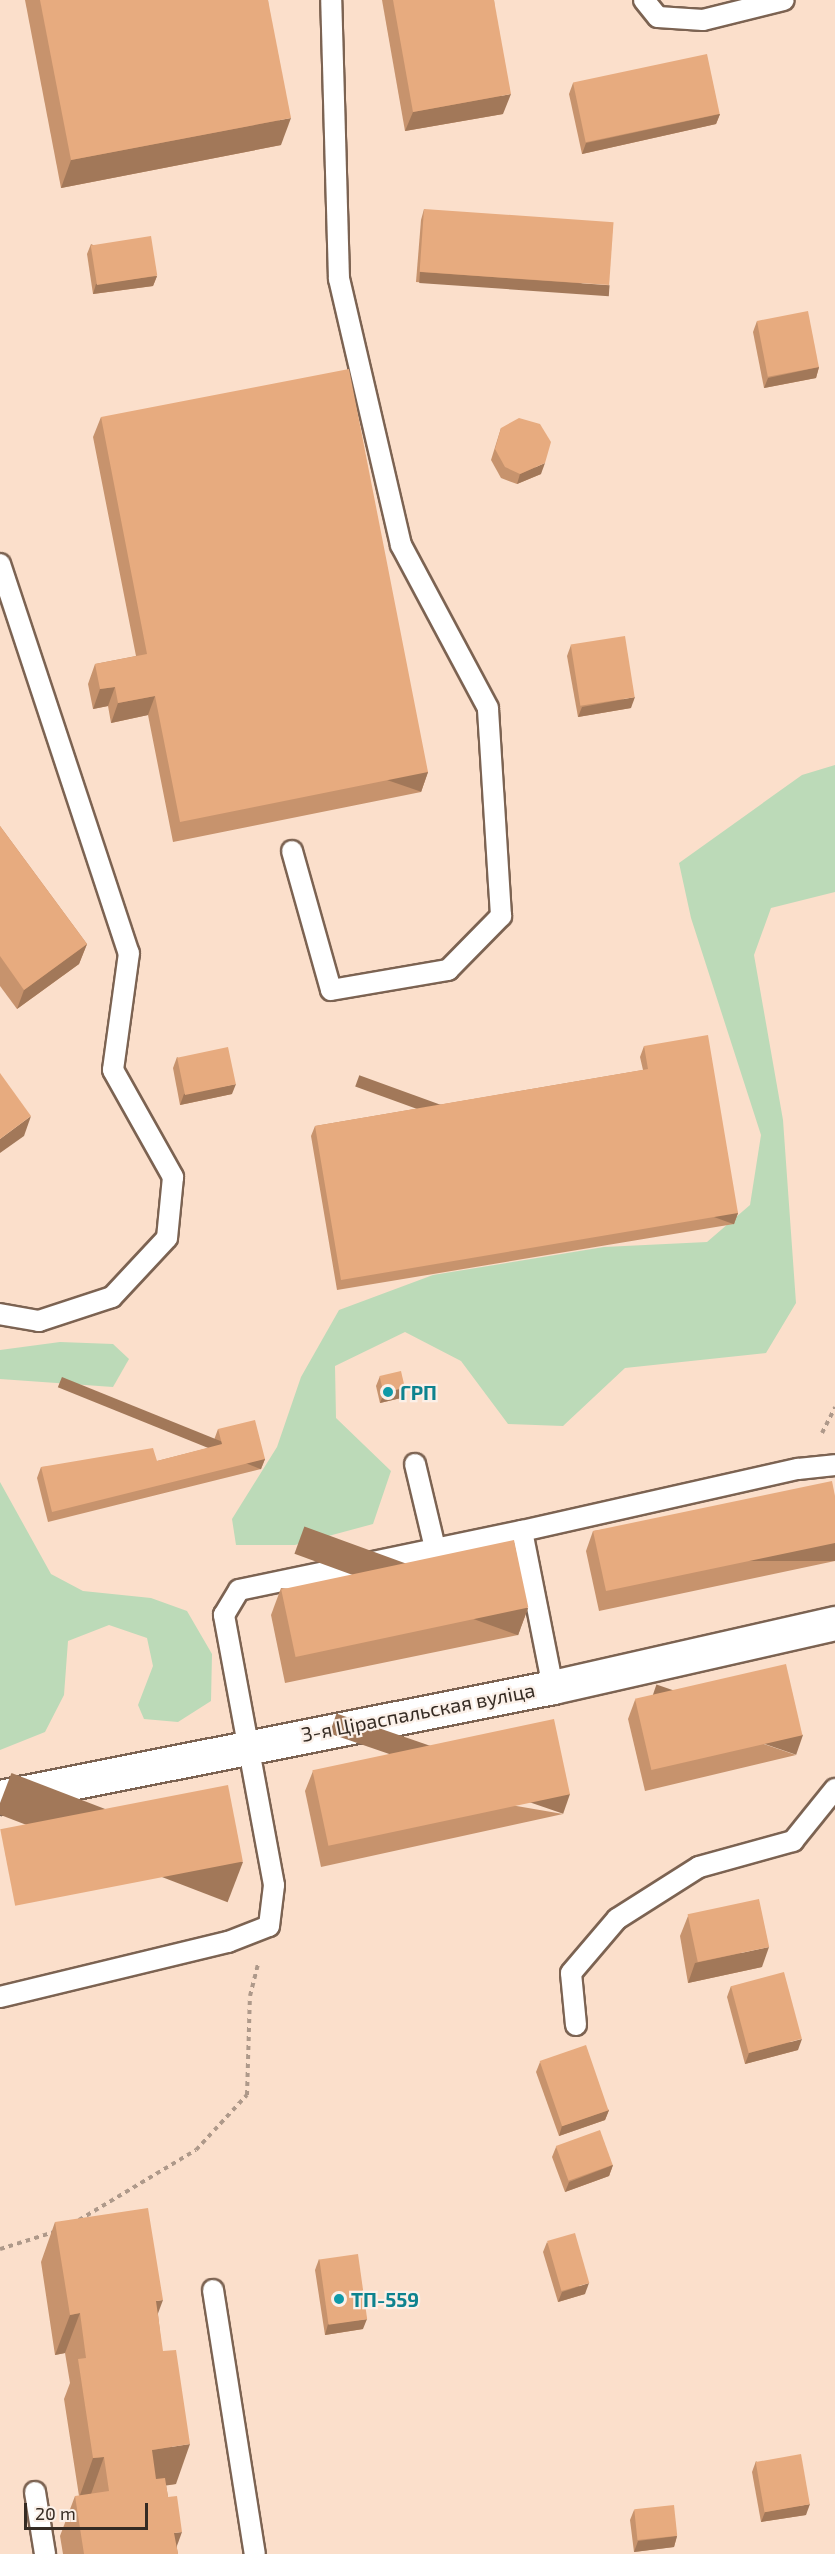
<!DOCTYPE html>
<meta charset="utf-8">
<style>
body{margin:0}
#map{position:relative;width:835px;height:2554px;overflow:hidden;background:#fbdfcb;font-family:"Exo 2",sans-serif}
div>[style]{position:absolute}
.green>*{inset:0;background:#bcdab8}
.path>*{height:4px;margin-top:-2px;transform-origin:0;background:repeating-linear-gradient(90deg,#ae998a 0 4.5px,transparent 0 9px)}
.roads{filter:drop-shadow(2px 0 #7c6352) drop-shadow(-2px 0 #7c6352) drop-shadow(0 2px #7c6352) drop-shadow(0 -2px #7c6352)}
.service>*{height:20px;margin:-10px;padding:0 10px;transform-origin:10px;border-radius:10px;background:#fff}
.minor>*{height:33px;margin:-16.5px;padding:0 16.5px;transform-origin:16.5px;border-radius:16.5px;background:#fff}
.wall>*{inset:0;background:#c7936d}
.shaded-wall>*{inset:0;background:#a27859;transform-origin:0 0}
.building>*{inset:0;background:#e7ab7f;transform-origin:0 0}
.dots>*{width:16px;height:16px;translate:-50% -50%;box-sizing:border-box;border:3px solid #fbf0e8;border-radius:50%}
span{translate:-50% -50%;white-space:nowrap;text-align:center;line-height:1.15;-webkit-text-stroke:4.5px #fbf0e8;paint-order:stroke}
.culture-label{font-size:20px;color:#0d838f;font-weight:700}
.left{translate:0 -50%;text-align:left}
.street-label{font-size:20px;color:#352b23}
.scale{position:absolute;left:24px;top:2503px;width:124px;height:27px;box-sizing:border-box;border:3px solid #352b23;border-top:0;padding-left:8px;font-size:18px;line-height:21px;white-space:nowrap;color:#352b23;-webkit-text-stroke:4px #fbf0e8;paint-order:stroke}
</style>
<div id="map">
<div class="green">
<i style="clip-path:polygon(835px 765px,835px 892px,771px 908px,754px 955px,783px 1120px,796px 1303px,766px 1353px,625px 1368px,563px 1426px,508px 1424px,461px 1361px,405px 1332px,335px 1366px,336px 1418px,391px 1471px,373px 1524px,295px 1545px,236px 1545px,232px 1519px,277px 1447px,301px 1377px,339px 1310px,433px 1275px,604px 1247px,707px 1242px,750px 1205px,761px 1135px,691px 918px,679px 863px,802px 775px)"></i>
<i style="clip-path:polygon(60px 1342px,113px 1344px,129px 1359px,113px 1387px,0 1379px,0 1350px)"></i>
<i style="clip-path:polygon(0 1482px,51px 1574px,83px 1591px,151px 1598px,187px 1611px,212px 1654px,211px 1701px,178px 1722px,144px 1719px,138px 1705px,153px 1666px,147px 1638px,109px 1625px,68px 1641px,64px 1695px,45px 1732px,0 1750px)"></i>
</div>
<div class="path">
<i style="left:822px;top:1433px;width:29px;rotate:-63deg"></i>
<i style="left:79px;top:2220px;width:136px;rotate:-30.9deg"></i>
<i style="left:196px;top:2150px;width:75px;rotate:-47.2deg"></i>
<i style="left:247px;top:2095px;width:99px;rotate:-88.3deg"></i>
<i style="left:250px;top:1996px;width:33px;rotate:-76deg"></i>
<i style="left:0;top:2249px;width:57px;rotate:-17.5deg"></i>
</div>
<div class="roads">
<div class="service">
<i style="left:644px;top:0;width:22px;rotate:51deg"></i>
<i style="left:658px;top:17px;width:45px;rotate:3.8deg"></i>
<i style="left:703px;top:20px;width:83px;rotate:-13.9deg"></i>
<i style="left:0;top:564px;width:410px;rotate:71.7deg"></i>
<i style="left:129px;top:953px;width:118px;rotate:97.8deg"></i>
<i style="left:113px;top:1070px;width:123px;rotate:60.7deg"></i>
<i style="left:173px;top:1177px;width:61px;rotate:95.6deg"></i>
<i style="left:167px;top:1238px;width:81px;rotate:133deg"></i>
<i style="left:112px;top:1297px;width:77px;rotate:161.8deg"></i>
<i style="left:39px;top:1321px;width:40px;rotate:-170deg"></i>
<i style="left:292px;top:851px;width:144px;rotate:74.3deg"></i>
<i style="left:331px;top:990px;width:119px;rotate:-9.7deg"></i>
<i style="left:448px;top:970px;width:76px;rotate:-45.5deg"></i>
<i style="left:501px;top:916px;width:208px;rotate:-93.6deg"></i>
<i style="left:488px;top:708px;width:185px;rotate:-118.1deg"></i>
<i style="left:401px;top:545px;width:273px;rotate:-103.1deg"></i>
<i style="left:339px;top:279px;width:279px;rotate:-91.6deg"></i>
<i style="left:415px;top:1464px;width:86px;rotate:76.6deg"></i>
<i style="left:522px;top:1531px;width:283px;rotate:-12.7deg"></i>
<i style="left:798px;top:1469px;width:37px;rotate:-6deg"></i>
<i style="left:0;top:1997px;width:235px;rotate:-13.6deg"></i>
<i style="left:228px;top:1942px;width:44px;rotate:-21.3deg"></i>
<i style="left:269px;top:1926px;width:41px;rotate:-83deg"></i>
<i style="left:274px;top:1885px;width:275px;rotate:-100.5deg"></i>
<i style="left:224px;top:1615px;width:29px;rotate:-59deg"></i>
<i style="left:239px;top:1590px;width:289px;rotate:-11.8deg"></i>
<i style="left:522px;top:1531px;width:159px;rotate:78.8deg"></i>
<i style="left:576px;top:2025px;width:52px;rotate:-95.5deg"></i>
<i style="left:571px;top:1973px;width:71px;rotate:-49.6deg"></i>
<i style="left:617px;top:1919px;width:97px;rotate:-32.4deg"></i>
<i style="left:699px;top:1867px;width:98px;rotate:-15.5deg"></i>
<i style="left:793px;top:1841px;width:67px;rotate:-51.1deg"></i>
<i style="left:213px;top:2290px;width:267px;rotate:81deg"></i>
<i style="left:35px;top:2492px;width:63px;rotate:80.8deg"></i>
</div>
<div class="minor">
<i style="left:0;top:1797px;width:564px;rotate:-11.25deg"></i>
<i style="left:553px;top:1687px;width:289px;rotate:-12.8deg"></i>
</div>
</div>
<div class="wall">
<i style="clip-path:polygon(25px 0,268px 0,281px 145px,61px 188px)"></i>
<i style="clip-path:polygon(382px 0,494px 0,503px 114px,405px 131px)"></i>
<i style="clip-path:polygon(573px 83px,720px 114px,716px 124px,582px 154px,569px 94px)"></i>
<i style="clip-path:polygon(424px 209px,606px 295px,416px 282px,421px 220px)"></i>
<i style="clip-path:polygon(91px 244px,157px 276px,153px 286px,93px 294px,87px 254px)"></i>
<i style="clip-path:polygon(757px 321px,819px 367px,816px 378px,764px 388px,753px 332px)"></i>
<i style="clip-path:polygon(101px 417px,428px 772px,421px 792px,173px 842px,148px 715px,111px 723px,108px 706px,93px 709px,88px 684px,95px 664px,136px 656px,93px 437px)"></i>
<i style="clip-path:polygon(501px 428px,541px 474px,517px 484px,501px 478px,491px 460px)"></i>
<i style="clip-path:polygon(571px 645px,631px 708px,578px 717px,567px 656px)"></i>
<i style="clip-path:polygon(0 826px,87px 944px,79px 964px,17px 1009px,0 986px)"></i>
<i style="clip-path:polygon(644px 1046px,738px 1213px,734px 1224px,337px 1290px,311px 1136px,315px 1126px,643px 1070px,640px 1057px)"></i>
<i style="clip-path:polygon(177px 1057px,232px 1094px,180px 1105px,173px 1068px)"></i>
<i style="clip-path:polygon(380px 1376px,405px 1388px,401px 1398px,380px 1403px,376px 1386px)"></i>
<i style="clip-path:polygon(218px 1429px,265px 1459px,261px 1469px,48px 1522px,37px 1478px,41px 1467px,157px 1461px,216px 1446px,214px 1440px)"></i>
<i style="clip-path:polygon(835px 1496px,835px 1561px,599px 1611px,586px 1551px,593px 1531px)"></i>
<i style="clip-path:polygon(281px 1588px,528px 1608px,518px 1635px,285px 1683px,271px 1615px)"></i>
<i style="clip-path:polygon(635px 1700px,796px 1755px,645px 1791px,628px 1719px)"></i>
<i style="clip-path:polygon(313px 1771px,563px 1814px,321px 1867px,305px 1791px)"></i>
<i style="clip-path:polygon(688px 1916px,762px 1967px,688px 1983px,680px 1936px)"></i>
<i style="clip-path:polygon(731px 1986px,798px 2050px,745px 2064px,727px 1997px)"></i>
<i style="clip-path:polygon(540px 2062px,609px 2110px,605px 2120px,559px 2136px,536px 2072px)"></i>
<i style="clip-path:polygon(556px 2147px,613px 2165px,609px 2176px,565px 2192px,552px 2157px)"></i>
<i style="clip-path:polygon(55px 2222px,158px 2314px,176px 2484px,166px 2485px,178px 2554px,63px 2554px,60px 2536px,75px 2496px,79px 2496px,64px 2399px,70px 2383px,65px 2353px,55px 2355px,41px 2262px)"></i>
<i style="clip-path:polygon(547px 2242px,585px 2294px,558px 2302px,543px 2252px)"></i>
<i style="clip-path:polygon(319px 2259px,363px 2329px,325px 2335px,315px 2270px)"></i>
<i style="clip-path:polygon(756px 2461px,806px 2515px,761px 2522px,752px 2472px)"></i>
<i style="clip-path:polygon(634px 2510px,677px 2536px,674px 2547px,634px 2552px,630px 2520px)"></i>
</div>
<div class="shaded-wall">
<i style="clip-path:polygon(511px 94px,503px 114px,405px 131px,413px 112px)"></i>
<i style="clip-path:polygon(720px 114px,716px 124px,582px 154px,586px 143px)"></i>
<i style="clip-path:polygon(291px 118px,281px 145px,61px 188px,71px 160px)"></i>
<i style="left:420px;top:272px;width:190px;height:11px;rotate:4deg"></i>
<i style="clip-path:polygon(157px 276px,153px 286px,93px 294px,96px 284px)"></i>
<i style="clip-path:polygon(819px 367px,816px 378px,764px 388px,768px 378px)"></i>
<i style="clip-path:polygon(545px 463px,541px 474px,517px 484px,520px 474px)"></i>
<i style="clip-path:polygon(115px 687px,108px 706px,93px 709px,100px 689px)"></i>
<i style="clip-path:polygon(155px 696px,148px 715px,111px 723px,118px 703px)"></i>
<i style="clip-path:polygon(635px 697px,631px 708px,578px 717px,582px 707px)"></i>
<i style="left:428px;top:772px;width:21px;height:253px;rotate:109deg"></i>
<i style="clip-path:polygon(87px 944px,79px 964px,17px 1009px,24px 990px)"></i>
<i style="clip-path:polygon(236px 1084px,232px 1094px,180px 1105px,184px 1094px)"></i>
<i style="clip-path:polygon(31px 1116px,24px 1136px,0 1153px,0 1139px)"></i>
<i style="left:738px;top:1213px;width:12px;height:403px;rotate:110deg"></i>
<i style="clip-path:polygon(405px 1388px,401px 1398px,380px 1403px,384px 1393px)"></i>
<i style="left:265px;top:1459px;width:11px;height:219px;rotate:112deg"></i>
<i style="left:835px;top:1543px;width:18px;height:234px;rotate:90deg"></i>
<i style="left:528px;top:1608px;width:29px;height:238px;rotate:110deg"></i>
<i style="left:803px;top:1735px;width:21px;height:155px;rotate:109deg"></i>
<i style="left:570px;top:1794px;width:21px;height:247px;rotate:109deg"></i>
<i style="left:243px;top:1862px;width:43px;height:248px;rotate:111deg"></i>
<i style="clip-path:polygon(769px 1947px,762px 1967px,688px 1983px,695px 1963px)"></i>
<i style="clip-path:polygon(802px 2039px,798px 2050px,745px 2064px,749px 2053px)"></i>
<i style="clip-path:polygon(609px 2110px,605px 2120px,559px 2136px,562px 2126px)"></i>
<i style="clip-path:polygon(613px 2165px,609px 2176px,565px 2192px,569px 2182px)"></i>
<i style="clip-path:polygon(589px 2283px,585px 2294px,558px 2302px,562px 2292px)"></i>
<i style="clip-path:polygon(163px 2300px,148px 2340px,156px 2301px)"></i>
<i style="clip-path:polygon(80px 2313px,65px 2353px,55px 2355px,70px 2315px)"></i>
<i style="clip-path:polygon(367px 2319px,363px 2329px,325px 2335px,328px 2324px)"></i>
<i style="clip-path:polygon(190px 2444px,176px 2484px,137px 2490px,152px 2450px)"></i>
<i style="clip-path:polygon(104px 2457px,90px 2497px,79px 2498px,93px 2458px)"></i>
<i style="clip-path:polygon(810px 2504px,806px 2515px,761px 2522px,765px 2512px)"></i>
<i style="clip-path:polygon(182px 2532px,174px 2554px,174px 2533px)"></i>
<i style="clip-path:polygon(677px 2536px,674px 2547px,634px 2552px,638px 2541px)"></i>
</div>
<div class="building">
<i style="clip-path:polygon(40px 0,268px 0,291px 118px,71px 160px)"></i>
<i style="clip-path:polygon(393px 0,494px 0,511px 94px,413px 112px)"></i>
<i style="left:707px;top:54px;width:61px;height:137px;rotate:78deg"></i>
<i style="left:424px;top:209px;width:190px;height:63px;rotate:4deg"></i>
<i style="left:151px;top:236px;width:40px;height:61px;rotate:81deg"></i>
<i style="left:808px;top:311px;width:57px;height:52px;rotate:79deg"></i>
<i style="clip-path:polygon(349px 369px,428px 772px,180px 822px,155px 696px,118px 703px,115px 687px,100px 689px,95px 664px,147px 654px,101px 417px)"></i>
<i style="clip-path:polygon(519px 418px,540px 424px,551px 442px,545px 463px,520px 474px,505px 467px,495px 449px,501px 428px)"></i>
<i style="left:625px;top:636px;width:62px;height:55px;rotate:81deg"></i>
<i style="clip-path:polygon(0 826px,87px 944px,24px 990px,0 956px)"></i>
<i style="clip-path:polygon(708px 1035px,738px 1213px,341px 1280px,315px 1126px,648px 1069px,644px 1046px)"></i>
<i style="left:228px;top:1047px;width:38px;height:52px;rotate:78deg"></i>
<i style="clip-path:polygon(0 1073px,31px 1116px,0 1139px)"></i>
<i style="left:401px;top:1371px;width:17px;height:22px;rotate:77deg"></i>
<i style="clip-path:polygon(255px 1420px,265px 1459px,52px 1512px,41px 1467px,153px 1448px,157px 1461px,222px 1444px,218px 1429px)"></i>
<i style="clip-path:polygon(832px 1481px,835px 1496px,835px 1543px,606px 1591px,593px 1531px)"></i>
<i style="left:514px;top:1540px;width:69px;height:238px;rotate:78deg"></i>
<i style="left:786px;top:1664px;width:73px;height:155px;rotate:77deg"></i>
<i style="left:554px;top:1719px;width:77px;height:247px;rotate:78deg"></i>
<i style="left:228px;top:1785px;width:78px;height:232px;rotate:79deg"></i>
<i style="left:759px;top:1899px;width:49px;height:73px;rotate:78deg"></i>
<i style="left:784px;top:1972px;width:69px;height:55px;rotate:75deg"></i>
<i style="left:586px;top:2045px;width:69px;height:49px;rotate:71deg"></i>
<i style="left:600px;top:2130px;width:37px;height:47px;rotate:70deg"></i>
<i style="clip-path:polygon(148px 2208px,163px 2300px,156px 2301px,163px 2351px,176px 2350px,190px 2444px,152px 2450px,156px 2479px,165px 2478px,168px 2497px,177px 2496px,182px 2532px,174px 2533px,178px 2554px,84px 2554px,75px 2496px,109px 2491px,104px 2457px,93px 2458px,78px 2359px,86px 2358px,80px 2313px,70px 2315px,55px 2222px)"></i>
<i style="left:575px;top:2233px;width:52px;height:29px;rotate:74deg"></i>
<i style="left:358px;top:2254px;width:66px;height:39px;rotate:82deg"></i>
<i style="left:801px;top:2454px;width:51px;height:46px;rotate:80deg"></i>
<i style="left:674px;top:2505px;width:31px;height:40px;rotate:84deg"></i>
</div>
<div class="dots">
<i style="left:388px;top:1392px;background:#0f9aa8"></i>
<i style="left:339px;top:2299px;background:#0f9aa8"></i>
</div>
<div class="culture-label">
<span class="left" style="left:400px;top:1392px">ГРП</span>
<span class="left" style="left:351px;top:2299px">ТП-559</span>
</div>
<div class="street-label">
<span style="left:418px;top:1712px;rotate:-11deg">3-я Ціраспальская вуліца</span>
</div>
<div class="scale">20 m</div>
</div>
